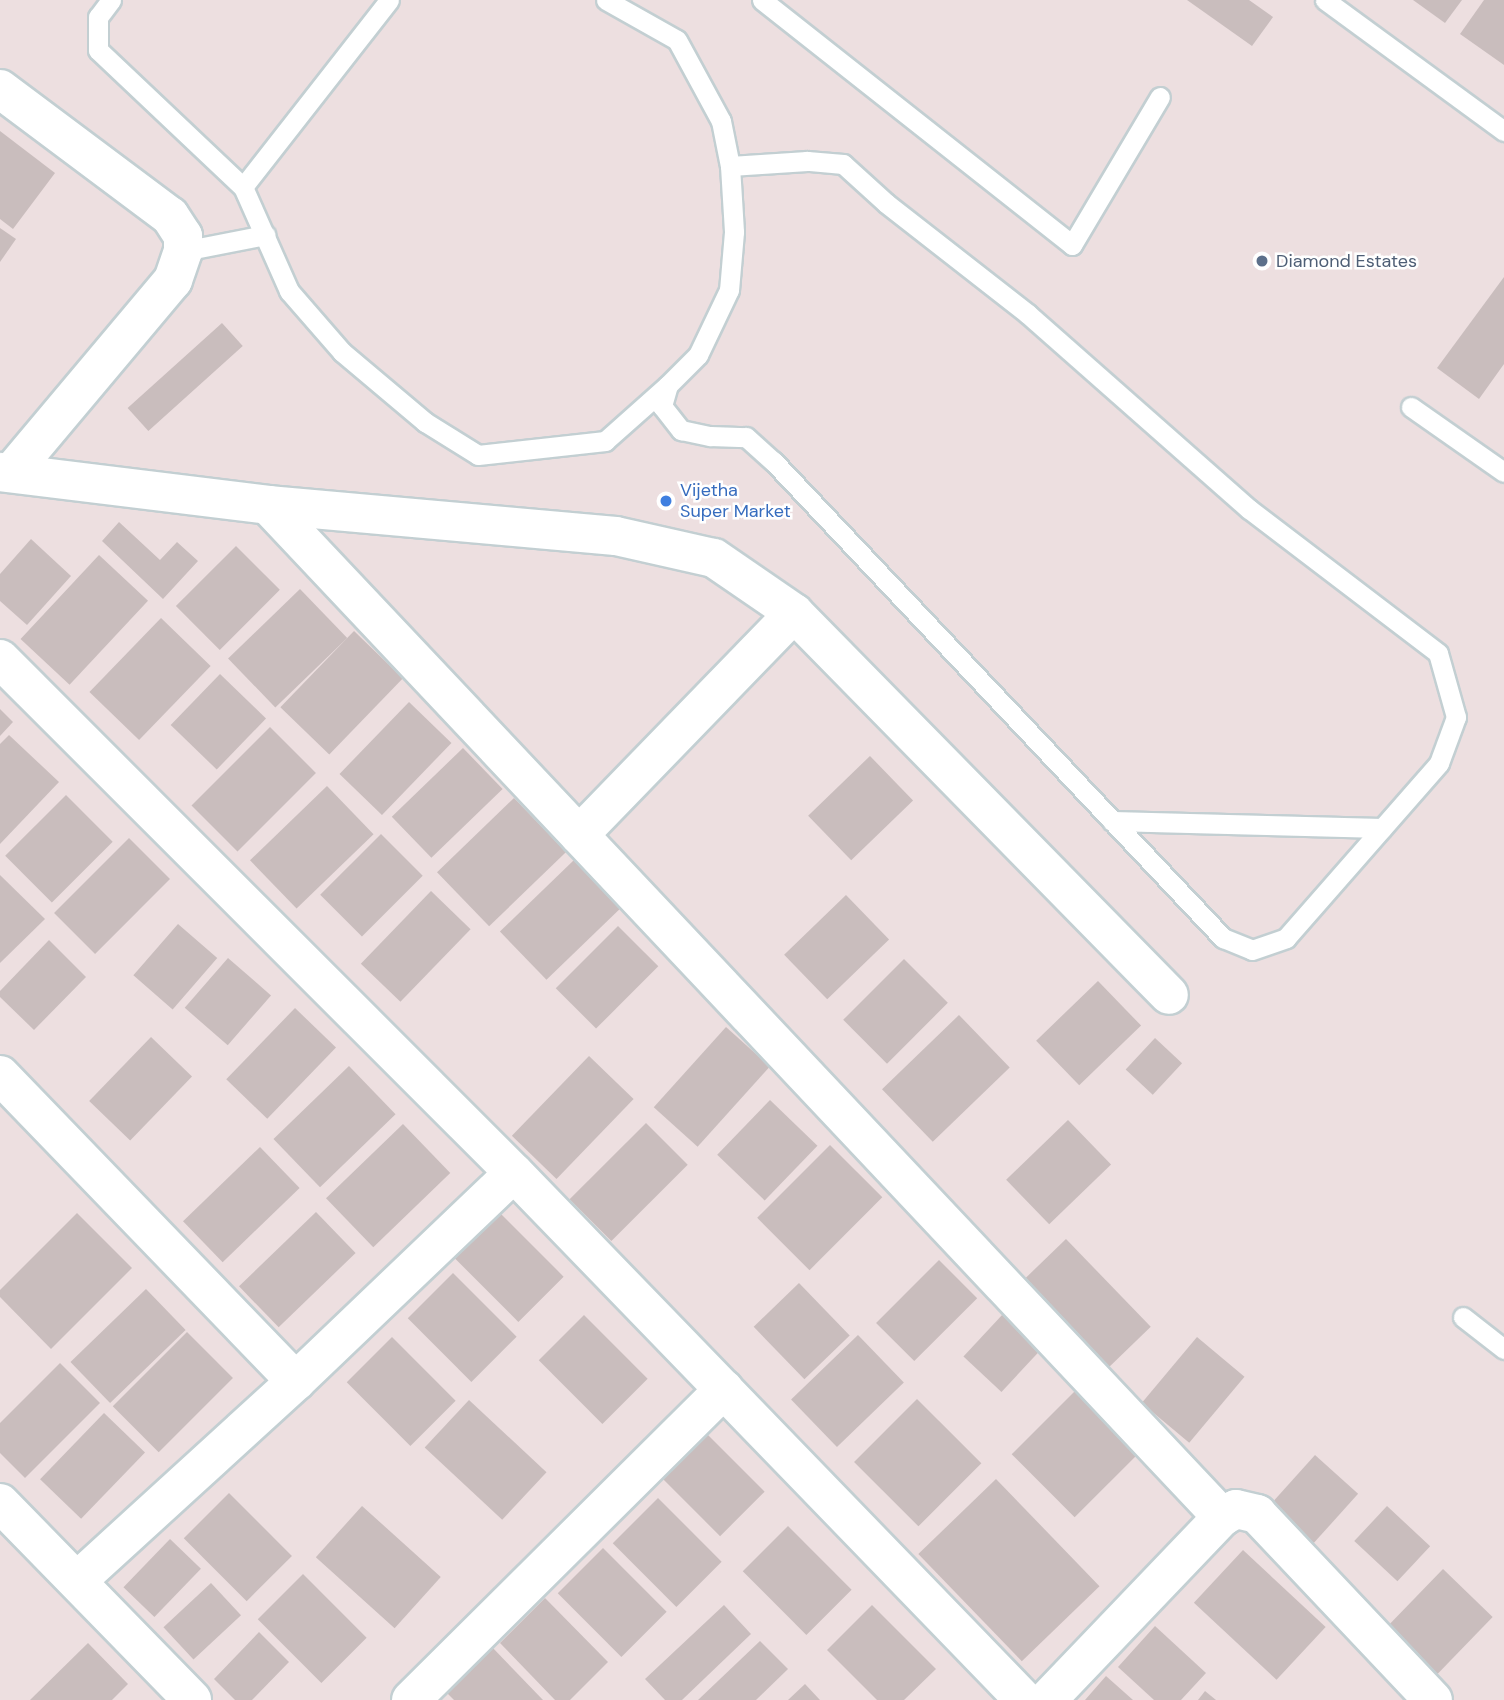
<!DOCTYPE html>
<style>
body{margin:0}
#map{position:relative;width:1504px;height:1700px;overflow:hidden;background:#eddfe0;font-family:"DM Sans",sans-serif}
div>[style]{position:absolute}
.building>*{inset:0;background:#c9bdbd;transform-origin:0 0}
.roads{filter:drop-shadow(2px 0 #c3cfd2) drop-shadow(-2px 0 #c3cfd2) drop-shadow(0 2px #c3cfd2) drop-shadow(0 -2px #c3cfd2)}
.lane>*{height:19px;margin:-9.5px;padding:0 9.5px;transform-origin:9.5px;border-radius:9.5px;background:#fff}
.street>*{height:38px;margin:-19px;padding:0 19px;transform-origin:19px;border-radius:19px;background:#fff}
.dots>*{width:19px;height:19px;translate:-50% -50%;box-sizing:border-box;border:4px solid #fff;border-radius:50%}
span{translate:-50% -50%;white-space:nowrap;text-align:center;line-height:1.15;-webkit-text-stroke:5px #fff;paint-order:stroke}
.service-label{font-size:18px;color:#4e5e75}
.left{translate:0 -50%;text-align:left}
.shop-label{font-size:18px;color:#366cbe}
</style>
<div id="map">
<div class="building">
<i style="clip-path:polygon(1187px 0,1249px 0,1273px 17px,1252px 46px)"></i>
<i style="clip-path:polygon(1413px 0,1462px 0,1445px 23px)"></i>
<i style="clip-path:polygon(1484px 0,1504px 0,1504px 65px,1460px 34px)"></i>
<i style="clip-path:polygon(0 131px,55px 173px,13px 229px,0 219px)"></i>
<i style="clip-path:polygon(0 228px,16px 239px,0 262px)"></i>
<i style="clip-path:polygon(1504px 277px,1504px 364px,1479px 399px,1437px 368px)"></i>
<i style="left:222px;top:323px;width:31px;height:127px;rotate:48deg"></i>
<i style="clip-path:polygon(119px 522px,160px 560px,177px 542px,198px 561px,163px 599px,102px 541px)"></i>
<i style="clip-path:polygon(31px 539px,71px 576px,27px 625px,0 601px,0 574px)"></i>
<i style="left:236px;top:546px;width:62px;height:85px;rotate:45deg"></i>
<i style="left:99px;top:555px;width:67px;height:115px;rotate:43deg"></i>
<i style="left:300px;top:589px;width:68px;height:100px;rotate:46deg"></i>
<i style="left:161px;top:618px;width:69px;height:103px;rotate:44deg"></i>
<i style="left:354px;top:631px;width:68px;height:106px;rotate:44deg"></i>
<i style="left:220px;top:674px;width:64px;height:71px;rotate:44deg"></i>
<i style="left:409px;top:702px;width:59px;height:100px;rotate:44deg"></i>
<i style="clip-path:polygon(0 709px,13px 722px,0 736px)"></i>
<i style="left:270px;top:727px;width:65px;height:111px;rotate:45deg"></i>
<i style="clip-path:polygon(9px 735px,59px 782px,0 844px,0 744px)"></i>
<i style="left:463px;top:748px;width:57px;height:99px;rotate:46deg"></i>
<i style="left:870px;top:756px;width:62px;height:86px;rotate:46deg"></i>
<i style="left:327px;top:786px;width:67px;height:107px;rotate:46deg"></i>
<i style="left:66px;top:795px;width:66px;height:86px;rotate:45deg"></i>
<i style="left:514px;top:798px;width:75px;height:107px;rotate:46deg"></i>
<i style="left:381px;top:834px;width:59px;height:86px;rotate:45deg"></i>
<i style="left:129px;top:838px;width:58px;height:106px;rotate:45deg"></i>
<i style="left:574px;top:860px;width:67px;height:103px;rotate:46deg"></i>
<i style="clip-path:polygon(0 875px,45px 919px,0 963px)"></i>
<i style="left:431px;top:891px;width:55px;height:101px;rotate:44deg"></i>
<i style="left:846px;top:895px;width:62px;height:86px;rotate:46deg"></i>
<i style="left:178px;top:924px;width:52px;height:68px;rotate:41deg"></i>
<i style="left:618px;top:926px;width:57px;height:88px;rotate:45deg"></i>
<i style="clip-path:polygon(49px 940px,86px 977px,34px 1030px,0 997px,0 991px)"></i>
<i style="left:228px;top:958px;width:57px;height:66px;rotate:41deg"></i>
<i style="left:904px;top:959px;width:62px;height:86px;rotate:45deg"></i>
<i style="left:1098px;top:981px;width:62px;height:86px;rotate:46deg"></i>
<i style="left:295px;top:1008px;width:57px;height:99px;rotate:44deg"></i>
<i style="left:959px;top:1015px;width:73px;height:107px;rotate:46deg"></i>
<i style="left:726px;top:1027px;width:59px;height:108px;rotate:42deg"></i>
<i style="left:151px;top:1037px;width:57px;height:89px;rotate:44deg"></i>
<i style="left:1155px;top:1038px;width:37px;height:43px;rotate:43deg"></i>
<i style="left:589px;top:1056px;width:62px;height:111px;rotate:44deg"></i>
<i style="left:349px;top:1066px;width:67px;height:105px;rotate:46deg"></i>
<i style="left:770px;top:1100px;width:66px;height:76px;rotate:44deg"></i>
<i style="left:1068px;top:1120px;width:62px;height:86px;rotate:46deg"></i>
<i style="left:646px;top:1123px;width:59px;height:108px;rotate:45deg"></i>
<i style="left:403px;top:1124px;width:68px;height:107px;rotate:46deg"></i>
<i style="left:830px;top:1145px;width:74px;height:103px;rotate:45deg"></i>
<i style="left:260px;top:1147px;width:57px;height:107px;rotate:46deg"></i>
<i style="left:316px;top:1212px;width:57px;height:107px;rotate:46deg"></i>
<i style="clip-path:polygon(77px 1213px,132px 1268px,51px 1349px,0 1297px,0 1290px)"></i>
<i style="left:500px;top:1213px;width:90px;height:64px;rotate:45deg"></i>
<i style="left:1066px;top:1239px;width:122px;height:69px;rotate:46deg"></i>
<i style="left:939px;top:1260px;width:54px;height:89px;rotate:45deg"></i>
<i style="left:453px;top:1273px;width:90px;height:64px;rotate:45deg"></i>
<i style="left:799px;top:1283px;width:73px;height:63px;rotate:46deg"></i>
<i style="left:146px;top:1289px;width:57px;height:105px;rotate:46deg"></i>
<i style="left:1003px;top:1314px;width:52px;height:58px;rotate:43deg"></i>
<i style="left:584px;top:1315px;width:90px;height:64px;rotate:45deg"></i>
<i style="left:187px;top:1332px;width:65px;height:105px;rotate:45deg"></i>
<i style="left:858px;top:1335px;width:66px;height:93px;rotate:46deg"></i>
<i style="left:392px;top:1337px;width:90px;height:64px;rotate:45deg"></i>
<i style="left:1197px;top:1337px;width:62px;height:86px;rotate:40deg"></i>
<i style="clip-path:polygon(60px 1363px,100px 1403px,25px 1478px,0 1453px,0 1423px)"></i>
<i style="left:1081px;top:1385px;width:89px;height:98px;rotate:45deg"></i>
<i style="left:917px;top:1399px;width:91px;height:89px;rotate:45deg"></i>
<i style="left:469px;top:1400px;width:106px;height:65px;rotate:43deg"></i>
<i style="left:104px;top:1413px;width:57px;height:92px;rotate:44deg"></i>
<i style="left:701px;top:1428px;width:90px;height:63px;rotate:45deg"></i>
<i style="left:1315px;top:1455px;width:58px;height:68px;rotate:42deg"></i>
<i style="left:996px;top:1479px;width:149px;height:108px;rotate:46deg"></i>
<i style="left:229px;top:1493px;width:89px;height:64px;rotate:45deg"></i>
<i style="left:658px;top:1498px;width:90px;height:64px;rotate:45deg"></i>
<i style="left:362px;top:1506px;width:106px;height:69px;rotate:42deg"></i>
<i style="left:1387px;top:1506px;width:59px;height:48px;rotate:43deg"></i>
<i style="left:788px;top:1526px;width:90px;height:64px;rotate:45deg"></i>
<i style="left:170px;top:1539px;width:43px;height:67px;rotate:44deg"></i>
<i style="left:603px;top:1548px;width:90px;height:64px;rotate:45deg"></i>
<i style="left:1243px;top:1550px;width:113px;height:72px;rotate:43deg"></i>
<i style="left:1443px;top:1569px;width:69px;height:86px;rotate:44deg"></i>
<i style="left:303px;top:1574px;width:90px;height:64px;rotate:45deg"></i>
<i style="left:211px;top:1583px;width:44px;height:65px;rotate:47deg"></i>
<i style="clip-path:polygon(545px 1598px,608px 1662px,570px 1700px,555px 1700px,500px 1643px)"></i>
<i style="clip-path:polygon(724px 1605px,751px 1634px,682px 1700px,665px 1700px,645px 1679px)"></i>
<i style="clip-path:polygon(872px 1605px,936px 1669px,904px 1700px,877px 1700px,827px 1650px)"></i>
<i style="clip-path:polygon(1155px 1626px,1206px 1673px,1181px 1700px,1154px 1700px,1118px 1667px)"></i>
<i style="clip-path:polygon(259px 1632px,289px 1662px,252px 1700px,235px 1700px,214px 1679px)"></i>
<i style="clip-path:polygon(760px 1641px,788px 1669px,756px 1700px,698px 1700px)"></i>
<i style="clip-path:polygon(88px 1643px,128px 1684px,112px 1700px,30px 1700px)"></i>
<i style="clip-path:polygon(490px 1645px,543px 1700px,454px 1700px,444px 1690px)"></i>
<i style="clip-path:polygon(1106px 1676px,1133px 1700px,1085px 1700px)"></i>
<i style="clip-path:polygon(805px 1684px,820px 1700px,788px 1700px)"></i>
<i style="clip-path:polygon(1205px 1691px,1216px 1700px,1198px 1700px)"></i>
</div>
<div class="roads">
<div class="lane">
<i style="left:111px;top:0;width:21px;rotate:127deg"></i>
<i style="left:98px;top:17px;width:33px;rotate:90deg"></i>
<i style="left:98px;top:50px;width:199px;rotate:43.4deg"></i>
<i style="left:243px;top:187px;width:114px;rotate:66.1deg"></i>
<i style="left:289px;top:291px;width:81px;rotate:49deg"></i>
<i style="left:342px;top:352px;width:109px;rotate:40.1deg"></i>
<i style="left:425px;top:422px;width:62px;rotate:31.9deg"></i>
<i style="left:478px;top:455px;width:128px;rotate:-6.3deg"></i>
<i style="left:605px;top:441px;width:83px;rotate:-41.6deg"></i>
<i style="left:606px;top:0;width:81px;rotate:29.4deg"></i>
<i style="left:677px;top:40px;width:92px;rotate:61.5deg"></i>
<i style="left:721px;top:121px;width:46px;rotate:78.7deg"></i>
<i style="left:730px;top:166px;width:66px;rotate:86.5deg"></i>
<i style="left:734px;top:232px;width:58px;rotate:94.9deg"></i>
<i style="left:729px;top:290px;width:72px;rotate:115.5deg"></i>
<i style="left:698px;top:355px;width:42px;rotate:135deg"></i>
<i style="left:668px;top:385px;width:22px;rotate:106deg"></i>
<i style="left:662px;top:406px;width:31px;rotate:52deg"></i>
<i style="left:681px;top:430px;width:30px;rotate:12deg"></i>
<i style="left:710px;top:436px;width:36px;rotate:2deg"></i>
<i style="left:746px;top:437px;width:36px;rotate:42deg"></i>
<i style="left:773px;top:461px;width:656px;rotate:46.67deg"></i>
<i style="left:1223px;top:938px;width:31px;rotate:22deg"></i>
<i style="left:1252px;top:950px;width:36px;rotate:-19deg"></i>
<i style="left:1286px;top:938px;width:232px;rotate:-48.8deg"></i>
<i style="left:1439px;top:763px;width:49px;rotate:-69.7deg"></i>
<i style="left:1456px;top:717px;width:66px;rotate:-105.7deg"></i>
<i style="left:1438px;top:653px;width:238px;rotate:-142.7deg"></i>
<i style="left:1249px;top:509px;width:295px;rotate:-138.6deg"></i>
<i style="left:1028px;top:314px;width:180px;rotate:-142deg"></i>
<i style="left:886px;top:203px;width:58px;rotate:-137.8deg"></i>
<i style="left:843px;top:164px;width:36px;rotate:-175deg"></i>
<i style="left:807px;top:161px;width:77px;rotate:176.3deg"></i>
<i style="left:762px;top:0;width:395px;rotate:38.3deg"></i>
<i style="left:1072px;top:245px;width:172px;rotate:-59.3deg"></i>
<i style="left:1325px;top:0;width:222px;rotate:36.2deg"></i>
<i style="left:243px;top:187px;width:237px;rotate:-52deg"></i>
<i style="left:183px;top:251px;width:84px;rotate:-11deg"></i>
<i style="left:1411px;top:407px;width:113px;rotate:35deg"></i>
<i style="left:1112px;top:821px;width:270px;rotate:1.5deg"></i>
<i style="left:1463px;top:1317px;width:52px;rotate:38deg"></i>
</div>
<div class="street">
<i style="left:0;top:89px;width:212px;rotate:36.8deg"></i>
<i style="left:170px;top:216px;width:24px;rotate:57deg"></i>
<i style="left:183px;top:236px;width:15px;rotate:90deg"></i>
<i style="left:183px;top:251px;width:31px;rotate:109deg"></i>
<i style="left:173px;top:280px;width:252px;rotate:130deg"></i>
<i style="left:0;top:472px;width:270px;rotate:7deg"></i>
<i style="left:268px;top:505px;width:349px;rotate:5.1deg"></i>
<i style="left:616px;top:536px;width:100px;rotate:12.7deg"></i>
<i style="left:714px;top:558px;width:97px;rotate:34.5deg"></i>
<i style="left:794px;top:613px;width:535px;rotate:45.53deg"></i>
<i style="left:268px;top:505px;width:1391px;rotate:46.69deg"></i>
<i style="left:0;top:659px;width:727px;rotate:45deg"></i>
<i style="left:514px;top:1173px;width:733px;rotate:45.94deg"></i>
<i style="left:579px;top:835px;width:309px;rotate:-45.9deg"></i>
<i style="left:0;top:1075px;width:426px;rotate:46deg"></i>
<i style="left:0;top:1503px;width:275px;rotate:45.7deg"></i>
<i style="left:77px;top:1581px;width:297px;rotate:-42.4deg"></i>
<i style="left:296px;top:1381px;width:301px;rotate:-43.7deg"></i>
<i style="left:411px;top:1700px;width:441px;rotate:-44.8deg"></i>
<i style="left:1047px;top:1700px;width:253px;rotate:-46.3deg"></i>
<i style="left:1222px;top:1517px;width:16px;rotate:-30deg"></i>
<i style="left:1236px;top:1509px;width:22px;rotate:13deg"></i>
<i style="left:1257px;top:1514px;width:256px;rotate:46.6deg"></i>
</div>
</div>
<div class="dots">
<i style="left:1262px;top:261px;background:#5c6f8a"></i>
<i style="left:666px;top:501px;background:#3f7fe0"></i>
</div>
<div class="service-label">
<span class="left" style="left:1276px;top:261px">Diamond Estates</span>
</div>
<div class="shop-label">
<span class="left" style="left:680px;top:501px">Vijetha<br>Super Market</span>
</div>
</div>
